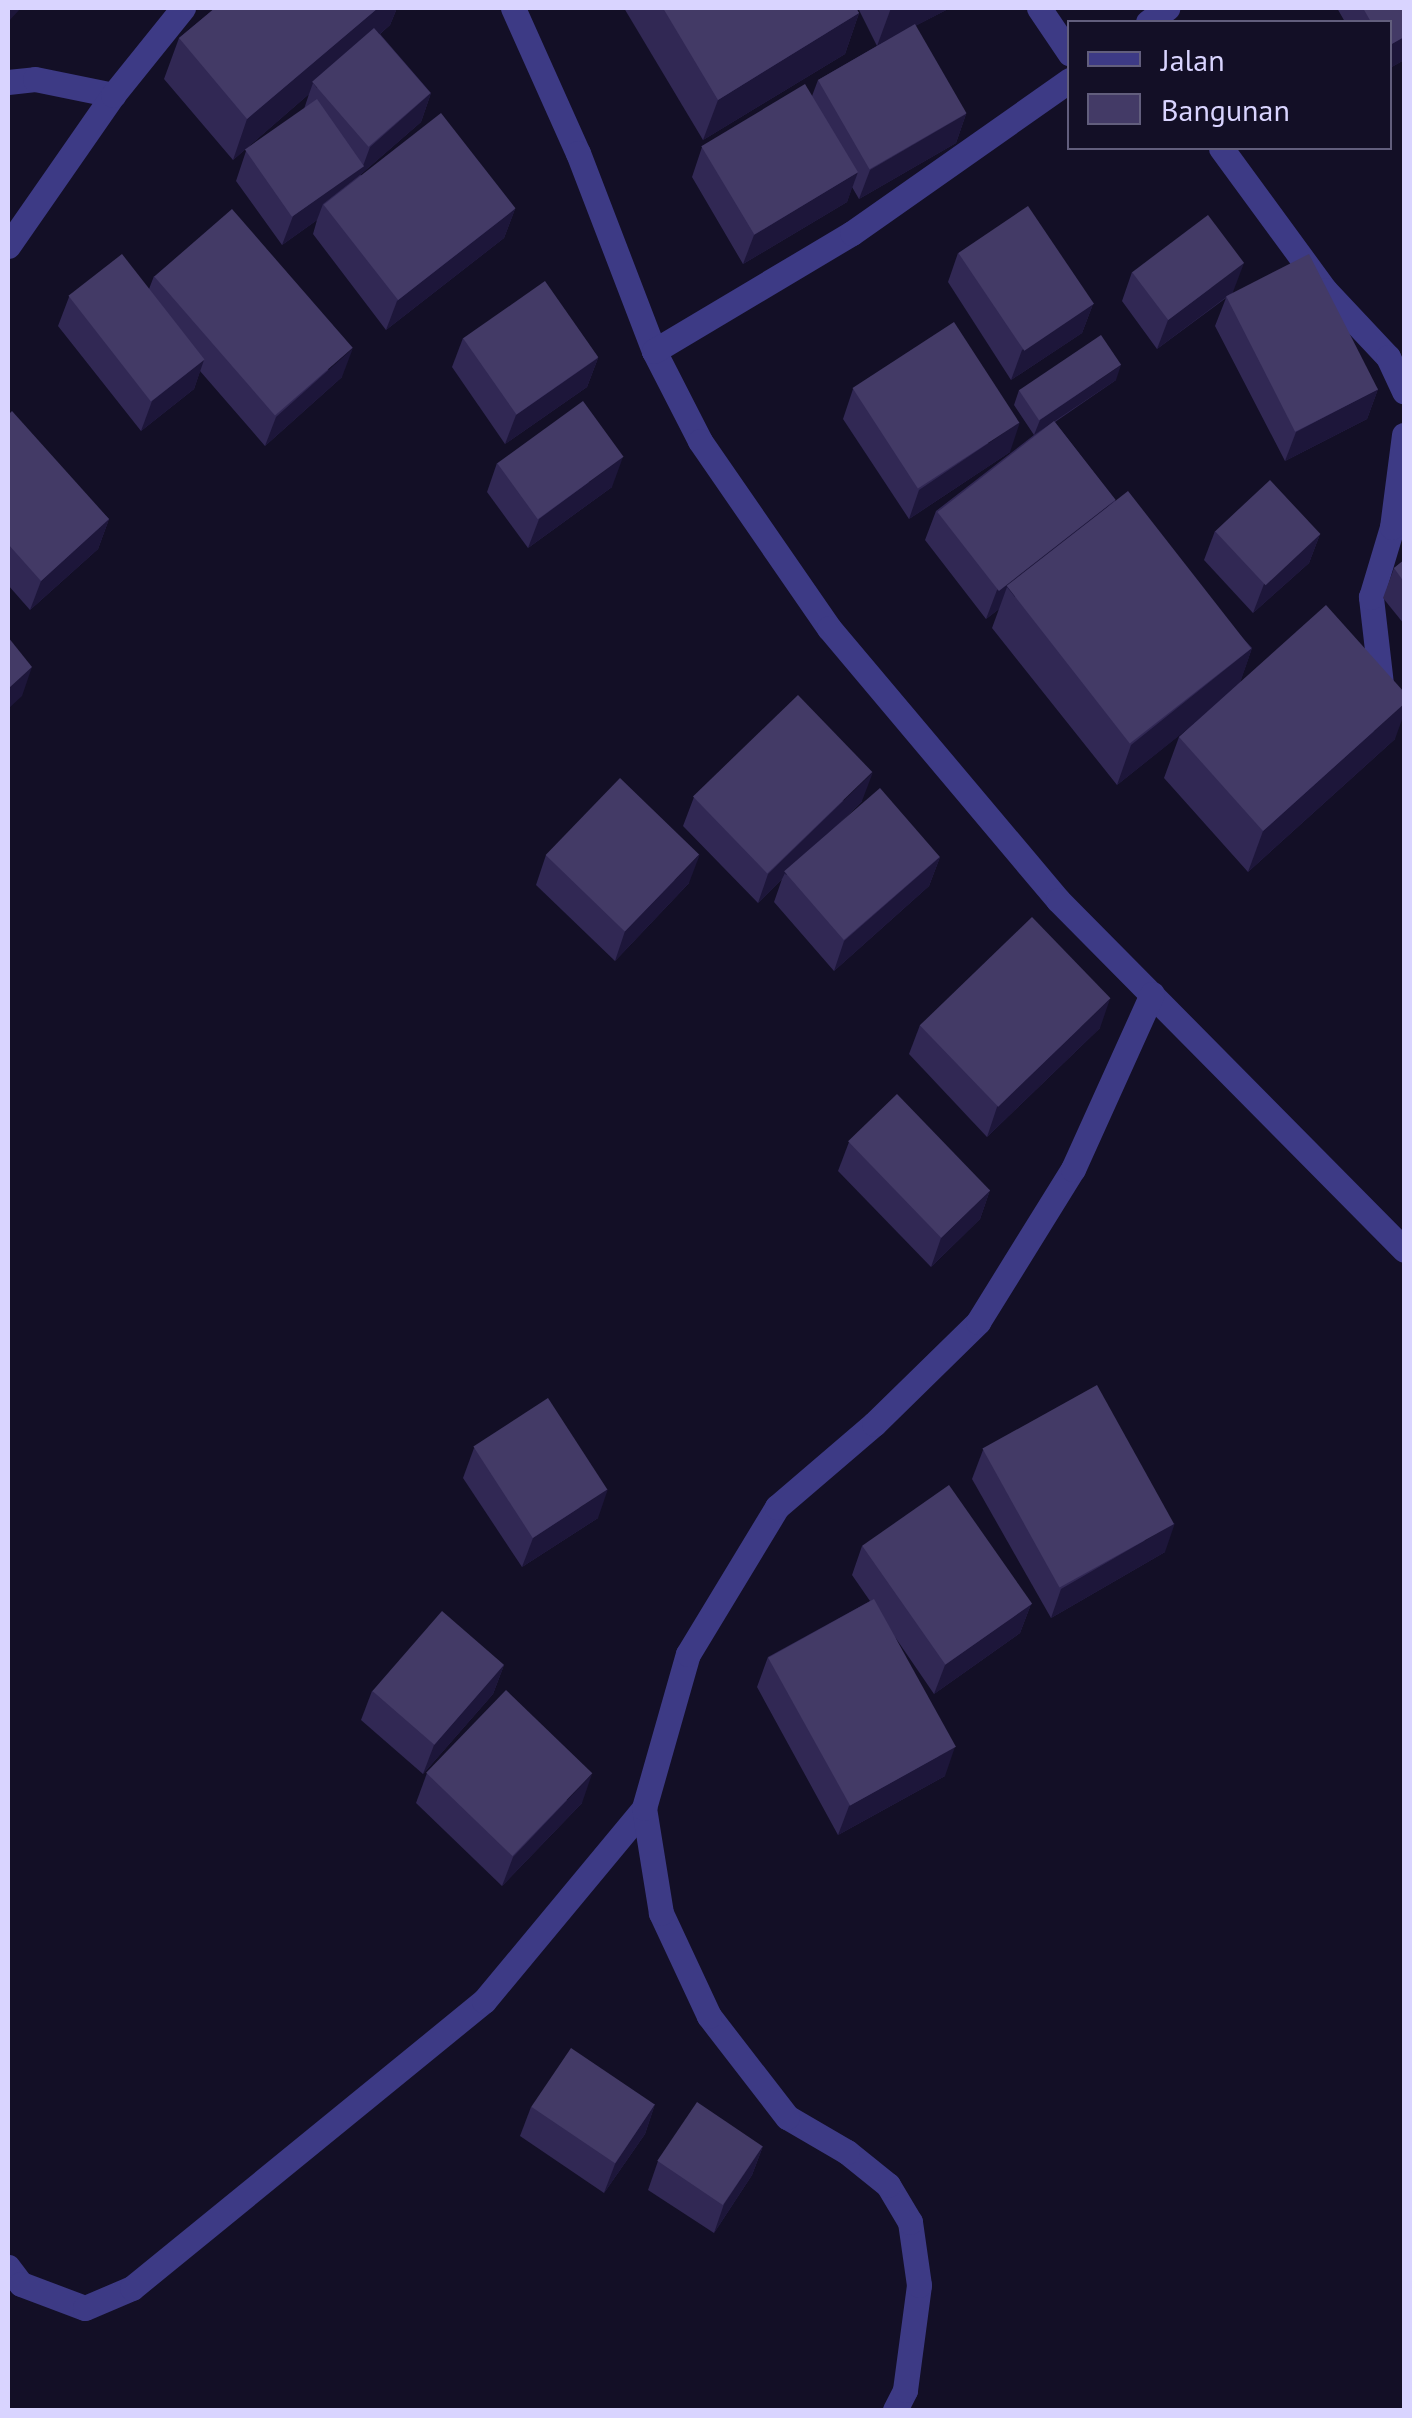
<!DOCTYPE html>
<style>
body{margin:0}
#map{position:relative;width:1412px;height:2418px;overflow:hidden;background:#130f26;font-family:"PT Sans",sans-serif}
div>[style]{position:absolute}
.minor>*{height:25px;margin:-12.5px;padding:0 12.5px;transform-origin:12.5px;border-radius:12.5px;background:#3d3a85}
.wall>*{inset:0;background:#312854}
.shaded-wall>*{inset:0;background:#1d163a}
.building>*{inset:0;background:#433a66;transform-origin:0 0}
span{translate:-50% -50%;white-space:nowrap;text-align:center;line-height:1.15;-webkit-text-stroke:10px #130f26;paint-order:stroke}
.frame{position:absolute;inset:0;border:10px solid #d9d4ff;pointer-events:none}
.legend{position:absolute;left:1067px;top:20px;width:325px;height:130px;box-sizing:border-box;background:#130f26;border:2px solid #625e7d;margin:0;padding:12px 18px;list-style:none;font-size:30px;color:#d9d4ff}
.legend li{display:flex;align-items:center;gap:20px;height:50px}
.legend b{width:50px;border:2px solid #625e7d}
</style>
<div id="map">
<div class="minor">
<i style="left:513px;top:8px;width:159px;rotate:65.9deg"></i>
<i style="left:578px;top:153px;width:212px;rotate:69deg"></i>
<i style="left:654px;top:351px;width:101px;rotate:62.9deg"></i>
<i style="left:700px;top:441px;width:227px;rotate:55.4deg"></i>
<i style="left:829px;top:628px;width:356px;rotate:49.9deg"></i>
<i style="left:1058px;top:900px;width:492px;rotate:45.3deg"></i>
<i style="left:1039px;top:8px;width:55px;rotate:56deg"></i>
<i style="left:1148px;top:22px;width:24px;rotate:-36deg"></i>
<i style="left:8px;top:82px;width:27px;rotate:-6deg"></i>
<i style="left:35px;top:79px;width:80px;rotate:11.6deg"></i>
<i style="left:1221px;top:148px;width:176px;rotate:53.8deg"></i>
<i style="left:1325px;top:290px;width:92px;rotate:46.8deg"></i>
<i style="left:1388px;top:357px;width:38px;rotate:65deg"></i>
<i style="left:8px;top:246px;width:184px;rotate:-55.2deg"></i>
<i style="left:113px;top:95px;width:112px;rotate:-51.2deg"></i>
<i style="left:654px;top:351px;width:230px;rotate:-30.8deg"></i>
<i style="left:852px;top:233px;width:266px;rotate:-35.1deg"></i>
<i style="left:1381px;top:684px;width:88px;rotate:-96.6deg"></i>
<i style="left:1371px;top:597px;width:73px;rotate:-73.3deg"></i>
<i style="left:1392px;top:527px;width:93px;rotate:-82.6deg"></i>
<i style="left:8px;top:2267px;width:21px;rotate:53deg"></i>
<i style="left:21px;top:2284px;width:68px;rotate:20.6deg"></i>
<i style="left:85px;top:2308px;width:51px;rotate:-23.1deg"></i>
<i style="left:132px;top:2288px;width:454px;rotate:-39.2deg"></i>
<i style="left:484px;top:2001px;width:251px;rotate:-50.3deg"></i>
<i style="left:895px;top:2410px;width:22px;rotate:-63deg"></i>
<i style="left:905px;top:2390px;width:106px;rotate:-82.4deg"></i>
<i style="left:919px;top:2285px;width:64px;rotate:-98.1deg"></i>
<i style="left:910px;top:2222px;width:43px;rotate:-120.7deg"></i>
<i style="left:888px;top:2185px;width:53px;rotate:-141.2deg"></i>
<i style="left:847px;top:2152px;width:69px;rotate:-149.7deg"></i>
<i style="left:787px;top:2117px;width:128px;rotate:-127.7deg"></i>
<i style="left:709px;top:2016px;width:114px;rotate:-115deg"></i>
<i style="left:661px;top:1913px;width:106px;rotate:-99.2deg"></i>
<i style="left:644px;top:1808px;width:160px;rotate:-74.1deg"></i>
<i style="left:688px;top:1654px;width:172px;rotate:-58.8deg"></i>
<i style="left:777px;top:1507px;width:128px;rotate:-40.6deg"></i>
<i style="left:874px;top:1424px;width:146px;rotate:-44.4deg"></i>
<i style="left:978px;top:1322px;width:180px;rotate:-58.2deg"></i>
<i style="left:1073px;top:1169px;width:192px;rotate:-65.7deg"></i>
</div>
<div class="wall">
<i style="clip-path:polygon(215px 8px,397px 8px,390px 25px,380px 34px,431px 93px,421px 122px,360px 175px,515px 209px,504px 238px,386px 330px,313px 234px,317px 220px,282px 245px,236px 181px,246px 151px,304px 109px,309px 94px,233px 160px,164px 79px,179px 38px)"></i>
<i style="clip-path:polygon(624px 8px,856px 8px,859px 13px,845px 54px,703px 140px)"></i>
<i style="clip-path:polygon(858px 8px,950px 8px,915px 26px,966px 114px,956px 143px,859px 199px,852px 187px,847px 202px,743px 264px,692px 177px,702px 147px,812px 96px,818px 80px,877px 46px)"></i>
<i style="clip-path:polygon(1337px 8px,1404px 8px,1404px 60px,1390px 68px,1390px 22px,1345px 22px)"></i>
<i style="clip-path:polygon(958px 253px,1093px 304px,1082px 333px,1011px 380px,948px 282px)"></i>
<i style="clip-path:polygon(1132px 272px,1233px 292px,1230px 295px,1378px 389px,1367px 419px,1285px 461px,1215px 326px,1226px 298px,1157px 349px,1122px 301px)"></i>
<i style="clip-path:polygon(154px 276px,342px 377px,265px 446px,200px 371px,194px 389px,141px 431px,58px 326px,69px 297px,149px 289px)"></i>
<i style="clip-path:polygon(463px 338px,598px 358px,587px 387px,505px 444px,452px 367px)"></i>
<i style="clip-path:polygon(1116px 380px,1055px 422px,1115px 500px,1252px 648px,1240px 682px,1395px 739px,1248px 872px,1164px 778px,1179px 737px,1192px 725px,1117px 785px,992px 628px,999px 609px,986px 619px,925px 540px,936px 511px,1034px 435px,1014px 405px,1019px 390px)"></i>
<i style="clip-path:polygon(853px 389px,1010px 452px,909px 519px,843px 419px)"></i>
<i style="clip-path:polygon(8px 415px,109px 519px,98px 549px,30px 610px,8px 585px)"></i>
<i style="clip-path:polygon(497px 463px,612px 487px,528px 548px,487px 492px)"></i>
<i style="clip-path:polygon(1215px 531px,1320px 534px,1309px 563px,1253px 613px,1204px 560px)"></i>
<i style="clip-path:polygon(1404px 560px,1404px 624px,1383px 598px,1394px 568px)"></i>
<i style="clip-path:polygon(694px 797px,862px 801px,829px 834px,940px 857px,929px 886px,834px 971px,774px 902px,782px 879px,758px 903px,683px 826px)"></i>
<i style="clip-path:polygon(546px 855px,689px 883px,615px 961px,536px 885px)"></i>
<i style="clip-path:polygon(920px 1025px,1100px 1028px,987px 1137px,909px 1054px)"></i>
<i style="clip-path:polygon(849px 1142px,990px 1190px,980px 1219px,931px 1267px,838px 1171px)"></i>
<i style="clip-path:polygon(474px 1448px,598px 1518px,522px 1567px,463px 1478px)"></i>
<i style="clip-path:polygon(983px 1450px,1165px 1552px,1051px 1618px,972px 1479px)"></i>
<i style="clip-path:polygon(862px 1546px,1031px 1604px,1020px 1633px,934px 1694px,895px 1637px,945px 1776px,838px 1835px,757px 1687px,768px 1657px,870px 1601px,852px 1575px)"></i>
<i style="clip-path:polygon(504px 1665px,493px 1694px,423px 1774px,361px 1720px,372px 1691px)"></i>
<i style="clip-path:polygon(427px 1773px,582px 1803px,502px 1886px,416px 1803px)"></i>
<i style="clip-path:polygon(655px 2104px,645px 2134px,604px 2193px,520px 2136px,531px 2107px)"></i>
<i style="clip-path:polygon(763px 2146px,752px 2175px,714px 2233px,648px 2190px,658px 2161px)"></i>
</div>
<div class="shaded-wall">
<i style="clip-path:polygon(8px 8px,21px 8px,8px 22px)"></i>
<i style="clip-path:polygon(378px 8px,397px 8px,390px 25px,317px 88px,313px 83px,309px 94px,233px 160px,247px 119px)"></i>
<i style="clip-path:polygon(891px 8px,950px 8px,877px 46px)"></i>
<i style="clip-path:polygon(859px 13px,845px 54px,703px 140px,718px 100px)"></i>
<i style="clip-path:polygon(1404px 37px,1404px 60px,1390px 68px,1390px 45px)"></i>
<i style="clip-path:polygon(431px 93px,421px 122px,360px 175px,323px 204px,317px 220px,282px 245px,293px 216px,363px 166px,370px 147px)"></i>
<i style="clip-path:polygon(966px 114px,956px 143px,859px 199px,870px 170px)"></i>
<i style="clip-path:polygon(858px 172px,847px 202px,743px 264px,754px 235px)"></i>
<i style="clip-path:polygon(515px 209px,504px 238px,386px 330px,397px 301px)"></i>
<i style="clip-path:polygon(1244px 263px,1233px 292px,1157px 349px,1168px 320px)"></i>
<i style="clip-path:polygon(1093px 304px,1082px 333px,1011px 380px,1022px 350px)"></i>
<i style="clip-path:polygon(353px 348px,342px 377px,265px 446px,276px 417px)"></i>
<i style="clip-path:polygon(598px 358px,587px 387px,505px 444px,516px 415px)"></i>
<i style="clip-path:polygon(204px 360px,194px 389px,141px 431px,152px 401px)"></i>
<i style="clip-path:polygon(1121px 365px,1116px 380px,1034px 435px,1040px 420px)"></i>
<i style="clip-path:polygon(1378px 389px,1367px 419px,1285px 461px,1296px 432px)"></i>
<i style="clip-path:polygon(1020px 422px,1010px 452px,909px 519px,919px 490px)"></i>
<i style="clip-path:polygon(623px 457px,612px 487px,528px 548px,539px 519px)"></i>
<i style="clip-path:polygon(1115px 500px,1015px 597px,1007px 587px,999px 609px,986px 619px,997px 590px)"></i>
<i style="clip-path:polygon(109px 519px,98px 549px,30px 610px,41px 581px)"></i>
<i style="clip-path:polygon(1320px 534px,1309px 563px,1253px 613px,1264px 584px)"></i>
<i style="clip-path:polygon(1252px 648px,1238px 689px,1117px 785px,1131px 745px)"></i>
<i style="clip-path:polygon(32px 667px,22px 696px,8px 709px,8px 689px)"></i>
<i style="clip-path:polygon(1404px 704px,1404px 714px,1395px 739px,1248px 872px,1263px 831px)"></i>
<i style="clip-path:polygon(873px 772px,862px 801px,786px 875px,785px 873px,782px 879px,758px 903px,768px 874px)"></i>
<i style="clip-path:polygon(700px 854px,689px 883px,615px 961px,625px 931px)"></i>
<i style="clip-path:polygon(940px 857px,929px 886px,834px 971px,844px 941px)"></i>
<i style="clip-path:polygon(1110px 999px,1100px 1028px,987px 1137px,997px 1107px)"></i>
<i style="clip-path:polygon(990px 1190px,980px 1219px,931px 1267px,941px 1238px)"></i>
<i style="clip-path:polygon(608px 1489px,598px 1518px,522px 1567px,533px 1538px)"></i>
<i style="clip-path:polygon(1175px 1523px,1165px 1552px,1051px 1618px,1061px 1589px)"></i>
<i style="clip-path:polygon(1031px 1604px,1020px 1633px,934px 1694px,945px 1665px)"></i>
<i style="clip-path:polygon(504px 1665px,493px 1694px,423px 1774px,434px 1745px)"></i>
<i style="clip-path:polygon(955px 1747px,945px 1776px,838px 1835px,849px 1806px)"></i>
<i style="clip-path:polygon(592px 1774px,582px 1803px,502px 1886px,513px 1857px)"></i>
<i style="clip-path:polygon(655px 2104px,645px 2134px,604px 2193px,615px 2164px)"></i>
<i style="clip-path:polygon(763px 2146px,752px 2175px,714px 2233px,724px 2204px)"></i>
</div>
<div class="building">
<i style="clip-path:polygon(215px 8px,378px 8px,247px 119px,179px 38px)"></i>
<i style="clip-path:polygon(663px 8px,856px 8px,859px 13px,718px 100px)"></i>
<i style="clip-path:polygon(1363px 8px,1404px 8px,1404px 37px,1390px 45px,1390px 22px,1371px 22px)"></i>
<i style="left:915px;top:24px;width:103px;height:112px;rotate:60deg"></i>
<i style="left:374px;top:28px;width:86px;height:82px;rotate:49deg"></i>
<i style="left:805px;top:84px;width:103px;height:121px;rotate:59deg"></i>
<i style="left:317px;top:99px;width:82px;height:88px;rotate:55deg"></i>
<i style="left:441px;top:113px;width:121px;height:149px;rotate:52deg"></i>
<i style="left:1028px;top:206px;width:118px;height:84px;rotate:56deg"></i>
<i style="left:232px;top:209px;width:184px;height:103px;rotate:49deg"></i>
<i style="left:1208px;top:215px;width:60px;height:95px;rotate:53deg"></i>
<i style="left:122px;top:254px;width:134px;height:68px;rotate:52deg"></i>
<i style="left:1309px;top:254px;width:152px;height:93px;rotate:63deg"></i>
<i style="left:545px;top:281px;width:93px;height:100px;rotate:55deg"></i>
<i style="left:954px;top:322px;width:120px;height:121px;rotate:57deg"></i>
<i style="left:1101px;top:335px;width:36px;height:99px;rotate:56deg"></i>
<i style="left:583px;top:401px;width:69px;height:106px;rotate:54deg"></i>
<i style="clip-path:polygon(12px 411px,109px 519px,41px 581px,8px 544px,8px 415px)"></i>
<i style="left:1054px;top:421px;width:100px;height:148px;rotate:52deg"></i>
<i style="left:1270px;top:480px;width:74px;height:75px;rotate:47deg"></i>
<i style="left:1128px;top:491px;width:200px;height:154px;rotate:52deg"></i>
<i style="clip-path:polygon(1404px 560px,1404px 582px,1394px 568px)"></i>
<i style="clip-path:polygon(1326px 605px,1404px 692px,1404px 704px,1263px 831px,1179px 737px)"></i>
<i style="clip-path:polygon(8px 637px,32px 667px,8px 689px)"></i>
<i style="left:798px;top:695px;width:107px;height:146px;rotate:46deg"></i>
<i style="left:620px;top:778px;width:110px;height:107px;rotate:44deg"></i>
<i style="left:880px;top:788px;width:91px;height:127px;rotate:49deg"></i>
<i style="left:1032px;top:917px;width:113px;height:156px;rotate:46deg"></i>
<i style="left:897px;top:1094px;width:134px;height:68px;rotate:46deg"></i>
<i style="left:1097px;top:1385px;width:159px;height:131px;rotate:61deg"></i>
<i style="left:548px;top:1398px;width:109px;height:89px;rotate:57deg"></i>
<i style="left:949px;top:1485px;width:145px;height:106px;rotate:55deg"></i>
<i style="left:874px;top:1599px;width:169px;height:121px;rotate:61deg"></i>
<i style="left:442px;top:1611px;width:82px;height:106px;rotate:41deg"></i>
<i style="left:506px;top:1690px;width:120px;height:115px;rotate:44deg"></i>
<i style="left:571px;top:2048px;width:101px;height:71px;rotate:34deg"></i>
<i style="left:697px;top:2102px;width:79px;height:71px;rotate:34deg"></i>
</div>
<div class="frame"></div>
<ul class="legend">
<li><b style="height:12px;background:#3d3a85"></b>Jalan</li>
<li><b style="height:28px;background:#433a66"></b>Bangunan</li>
</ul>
</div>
